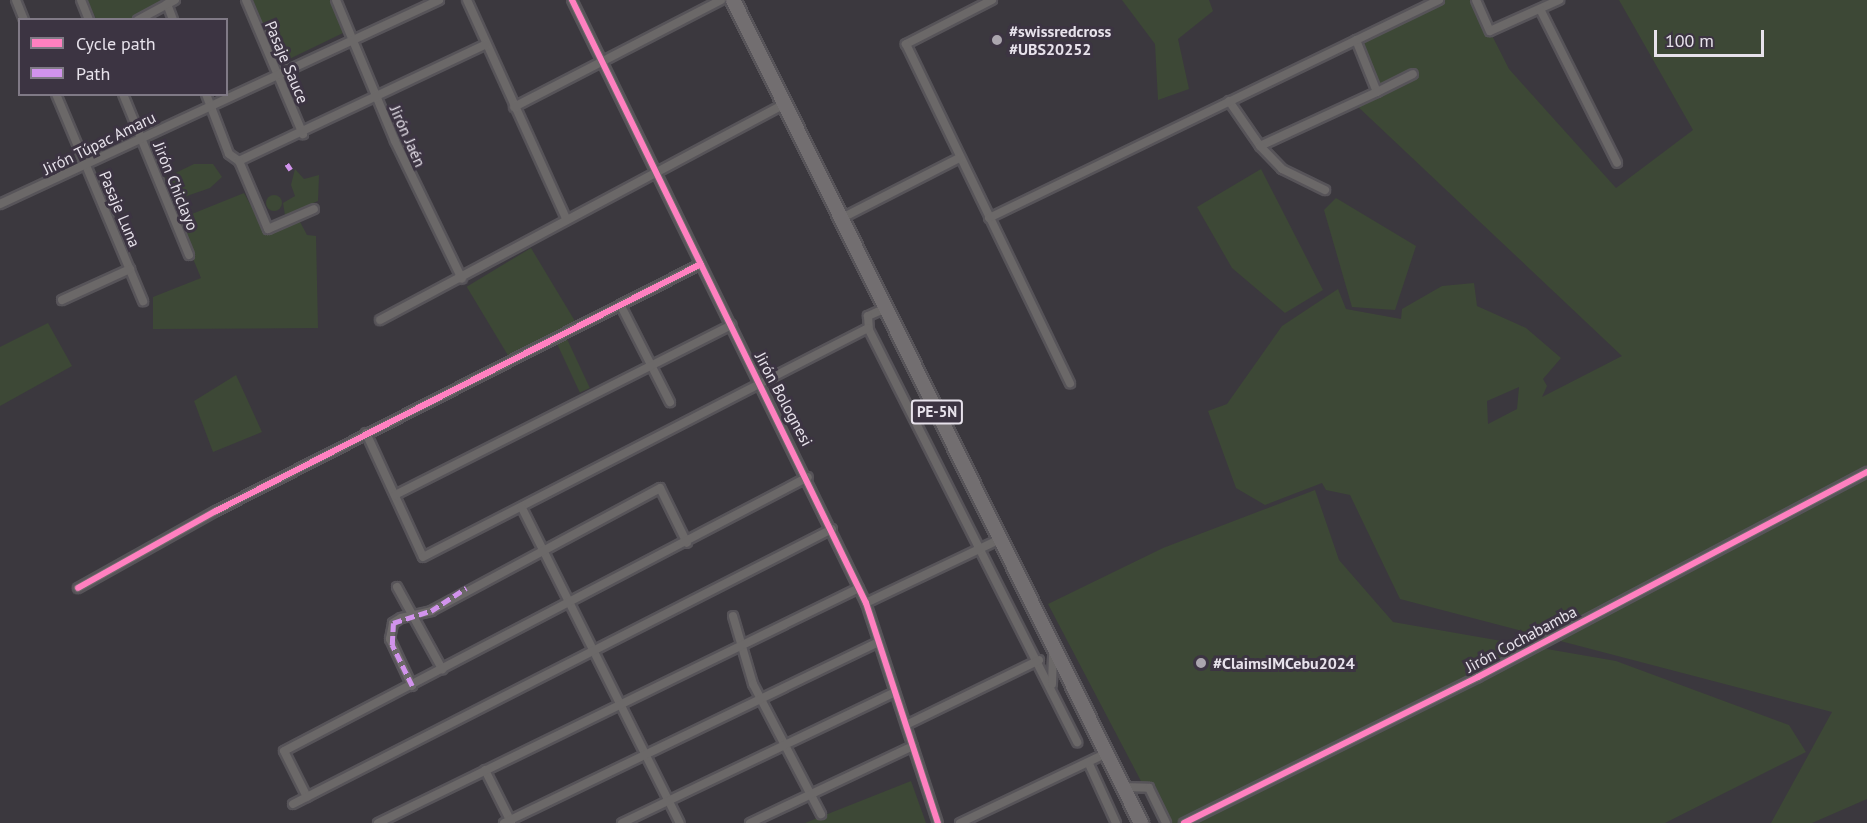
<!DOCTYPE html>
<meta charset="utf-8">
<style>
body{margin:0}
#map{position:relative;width:1867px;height:823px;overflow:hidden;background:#3b383e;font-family:"PT Sans",sans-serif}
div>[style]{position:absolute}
.green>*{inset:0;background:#3d4836;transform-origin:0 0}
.round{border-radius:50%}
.roads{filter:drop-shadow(2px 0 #575459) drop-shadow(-2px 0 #575459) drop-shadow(0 2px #575459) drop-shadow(0 -2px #575459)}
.street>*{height:8px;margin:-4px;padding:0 4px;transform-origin:4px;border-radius:4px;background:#6b6868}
.highway>*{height:14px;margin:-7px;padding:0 7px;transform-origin:7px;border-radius:7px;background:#726e70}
.quiet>*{height:4.5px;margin-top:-2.25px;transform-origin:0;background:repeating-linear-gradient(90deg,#d193ec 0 9px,transparent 0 13.5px)}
.cycleway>*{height:6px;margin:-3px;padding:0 3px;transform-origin:3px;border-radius:3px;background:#ff80c0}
.dots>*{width:16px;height:16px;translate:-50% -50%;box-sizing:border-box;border:3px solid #3c3442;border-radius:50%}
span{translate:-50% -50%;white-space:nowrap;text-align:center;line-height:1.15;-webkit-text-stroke:6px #3c3442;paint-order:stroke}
.shield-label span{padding:2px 4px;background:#3c3442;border:2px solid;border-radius:4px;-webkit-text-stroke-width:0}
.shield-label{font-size:15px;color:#e7e2eb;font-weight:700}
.poi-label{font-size:16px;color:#e7e2eb;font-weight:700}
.left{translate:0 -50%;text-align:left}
.street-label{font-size:16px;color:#e7e2eb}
.legend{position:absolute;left:18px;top:18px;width:210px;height:78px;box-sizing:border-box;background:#3c3442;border:2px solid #807a86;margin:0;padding:8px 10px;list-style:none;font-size:18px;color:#e7e2eb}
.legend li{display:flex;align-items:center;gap:12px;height:30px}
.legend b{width:30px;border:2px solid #807a86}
.scale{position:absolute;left:1654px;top:30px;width:110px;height:27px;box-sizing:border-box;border:3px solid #e7e2eb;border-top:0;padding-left:8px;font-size:18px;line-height:21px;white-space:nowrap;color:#e7e2eb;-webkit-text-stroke:4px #3c3442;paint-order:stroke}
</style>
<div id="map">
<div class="green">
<i style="clip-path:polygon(87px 0,165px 0,129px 20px,96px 19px)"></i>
<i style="clip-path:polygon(253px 0,330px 0,343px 33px,279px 64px)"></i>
<i style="clip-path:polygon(1122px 0,1209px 0,1213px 11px,1178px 39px,1189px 89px,1158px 100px,1155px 44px)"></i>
<i style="clip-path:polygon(evenodd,1440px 0,1474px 0,1509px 69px,1616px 188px,1693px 130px,1619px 0,1867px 0,1867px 799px,1812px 823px,1771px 823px,1832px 712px,1400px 599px,1350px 495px,1326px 490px,1322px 483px,1265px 505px,1236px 488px,1208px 411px,1227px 404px,1282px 326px,1338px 289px,1346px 309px,1401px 319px,1402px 309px,1442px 286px,1474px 283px,1477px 306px,1526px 328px,1561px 358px,1543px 379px,1547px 386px,1542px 397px,1622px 356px,1354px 103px,1376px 92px,1357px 42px,1440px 0,1519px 387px,1517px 409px,1488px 424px,1487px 401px,1519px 387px)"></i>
<i style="clip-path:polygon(194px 164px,213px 164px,222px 177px,210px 188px,175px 200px,165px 178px)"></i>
<i style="clip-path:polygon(295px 169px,304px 179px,319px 175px,318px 201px,285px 215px,283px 203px,295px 196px,291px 185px)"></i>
<i style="clip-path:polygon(1261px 169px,1323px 290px,1285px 313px,1232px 268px,1197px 207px)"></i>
<i style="clip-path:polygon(244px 193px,266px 233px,298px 218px,307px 235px,316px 236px,318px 328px,153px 329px,153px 297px,201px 278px,177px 220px)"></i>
<i class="round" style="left:266px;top:195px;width:16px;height:16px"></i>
<i style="clip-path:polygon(1336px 198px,1416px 246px,1395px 310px,1352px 307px,1324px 210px)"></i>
<i style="left:531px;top:248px;width:87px;height:75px;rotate:59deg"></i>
<i style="clip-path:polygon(48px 323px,72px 366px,0 406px,0 347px)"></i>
<i style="left:567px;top:339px;width:54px;height:11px;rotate:65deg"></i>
<i style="clip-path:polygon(236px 375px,262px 432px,213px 452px,194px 401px)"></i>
<i style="clip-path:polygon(1315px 490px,1339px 560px,1393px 622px,1616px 661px,1789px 725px,1806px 752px,1665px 823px,1163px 823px,1048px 604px,1163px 548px)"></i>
<i style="clip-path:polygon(911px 781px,926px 823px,805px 823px)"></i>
</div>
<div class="roads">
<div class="street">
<i style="left:16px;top:0;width:22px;rotate:68deg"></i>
<i style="left:81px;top:0;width:22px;rotate:68deg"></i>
<i style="left:246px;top:0;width:146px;rotate:67deg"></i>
<i style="left:336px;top:0;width:153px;rotate:67.3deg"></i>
<i style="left:395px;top:141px;width:153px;rotate:64.1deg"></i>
<i style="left:467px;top:0;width:239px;rotate:65.6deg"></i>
<i style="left:572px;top:0;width:671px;rotate:64.01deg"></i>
<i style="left:866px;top:603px;width:231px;rotate:71.9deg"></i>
<i style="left:992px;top:0;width:97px;rotate:152.9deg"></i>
<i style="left:906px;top:44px;width:377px;rotate:64.2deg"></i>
<i style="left:1476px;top:0;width:34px;rotate:66deg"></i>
<i style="left:1490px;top:31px;width:76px;rotate:-24.2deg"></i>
<i style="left:167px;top:4px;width:17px;rotate:69deg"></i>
<i style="left:1540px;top:9px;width:172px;rotate:63.4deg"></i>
<i style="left:138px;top:20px;width:42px;rotate:-28.4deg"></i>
<i style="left:1356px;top:40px;width:56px;rotate:68deg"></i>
<i style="left:1377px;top:92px;width:40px;rotate:-26.6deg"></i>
<i style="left:56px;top:94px;width:225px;rotate:67.2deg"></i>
<i style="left:123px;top:94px;width:174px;rotate:67.7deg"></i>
<i style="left:206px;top:94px;width:64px;rotate:69deg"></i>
<i style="left:229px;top:154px;width:12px;rotate:35deg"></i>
<i style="left:1229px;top:101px;width:55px;rotate:55.4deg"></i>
<i style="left:1260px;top:146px;width:129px;rotate:-24.8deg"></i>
<i style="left:514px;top:107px;width:233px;rotate:-27.3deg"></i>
<i style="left:1260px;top:146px;width:32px;rotate:46deg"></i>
<i style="left:1282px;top:169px;width:48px;rotate:26deg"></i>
<i style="left:239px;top:161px;width:273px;rotate:-25.3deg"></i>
<i style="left:239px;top:161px;width:74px;rotate:66.9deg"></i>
<i style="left:268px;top:229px;width:50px;rotate:-23.5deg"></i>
<i style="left:0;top:204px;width:484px;rotate:-24.9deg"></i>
<i style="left:989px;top:218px;width:500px;rotate:-25.85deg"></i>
<i style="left:840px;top:219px;width:134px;rotate:-27.1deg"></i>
<i style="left:62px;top:300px;width:75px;rotate:-24.5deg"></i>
<i style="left:621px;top:306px;width:108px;rotate:63deg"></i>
<i style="left:886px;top:308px;width:20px;rotate:156deg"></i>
<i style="left:868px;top:316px;width:14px;rotate:86deg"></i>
<i style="left:869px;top:330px;width:462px;rotate:63.2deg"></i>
<i style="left:380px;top:320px;width:458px;rotate:-28.1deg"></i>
<i style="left:366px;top:433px;width:136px;rotate:65.3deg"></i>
<i style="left:423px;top:557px;width:500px;rotate:-27.23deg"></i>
<i style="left:395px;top:495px;width:377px;rotate:-26.8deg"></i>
<i style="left:522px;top:508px;width:352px;rotate:63.4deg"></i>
<i style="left:397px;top:587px;width:94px;rotate:61.2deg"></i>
<i style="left:78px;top:588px;width:158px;rotate:-29.2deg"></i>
<i style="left:216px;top:511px;width:544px;rotate:-26.99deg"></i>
<i style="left:866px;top:603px;width:148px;rotate:-25.5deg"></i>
<i style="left:733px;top:616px;width:71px;rotate:73.6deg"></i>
<i style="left:753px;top:684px;width:147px;rotate:62.4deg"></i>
<i style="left:1052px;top:684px;width:33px;rotate:-88deg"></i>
<i style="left:412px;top:686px;width:52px;rotate:-115.1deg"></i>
<i style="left:390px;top:639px;width:16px;rotate:-79deg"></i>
<i style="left:393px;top:623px;width:9px;rotate:-32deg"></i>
<i style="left:401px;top:618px;width:31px;rotate:-13deg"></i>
<i style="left:431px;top:611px;width:260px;rotate:-28.2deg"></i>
<i style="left:660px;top:488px;width:61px;rotate:63.9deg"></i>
<i style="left:906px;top:725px;width:148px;rotate:-26deg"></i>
<i style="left:1089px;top:764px;width:65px;rotate:65.4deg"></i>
<i style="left:485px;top:770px;width:58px;rotate:63.4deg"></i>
<i style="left:1124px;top:787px;width:25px;rotate:2deg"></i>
<i style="left:1149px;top:788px;width:39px;rotate:64deg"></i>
<i style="left:307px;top:797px;width:51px;rotate:-116.6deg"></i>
<i style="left:284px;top:751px;width:591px;rotate:-27.61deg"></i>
<i style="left:293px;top:804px;width:605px;rotate:-27.03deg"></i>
<i style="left:378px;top:823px;width:535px;rotate:-26.04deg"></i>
<i style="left:504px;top:823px;width:414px;rotate:-25.8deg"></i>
<i style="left:622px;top:823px;width:301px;rotate:-25.6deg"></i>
<i style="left:750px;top:823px;width:180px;rotate:-25.3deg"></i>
<i style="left:960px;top:823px;width:163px;rotate:-25.5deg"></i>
<i style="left:1184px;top:823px;width:328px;rotate:-26.4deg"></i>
<i style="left:1478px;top:677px;width:440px;rotate:-27.8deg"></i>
</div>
<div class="highway">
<i style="left:733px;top:0;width:919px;rotate:63.63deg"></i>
</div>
</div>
<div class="quiet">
<i style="left:287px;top:164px;width:7px;rotate:56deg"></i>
<i style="left:412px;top:686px;width:46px;rotate:-116deg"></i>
<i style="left:392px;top:645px;width:22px;rotate:-87deg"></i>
<i style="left:393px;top:623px;width:40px;rotate:-18deg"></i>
<i style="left:431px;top:611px;width:42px;rotate:-33.3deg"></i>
</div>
<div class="cycleway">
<i style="left:572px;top:0;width:671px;rotate:64.01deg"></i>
<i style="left:866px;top:603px;width:231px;rotate:71.9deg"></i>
<i style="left:78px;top:588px;width:158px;rotate:-29.2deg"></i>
<i style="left:216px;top:511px;width:544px;rotate:-26.99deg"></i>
<i style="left:1184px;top:823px;width:328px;rotate:-26.4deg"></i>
<i style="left:1478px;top:677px;width:440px;rotate:-27.8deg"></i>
</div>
<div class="dots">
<i style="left:997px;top:40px;background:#aba6ae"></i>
<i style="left:1201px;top:663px;background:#aba6ae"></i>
</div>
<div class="shield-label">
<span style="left:937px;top:412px">PE-5N</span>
</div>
<div class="poi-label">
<span class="left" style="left:1009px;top:40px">#swissredcross<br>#UBS20252</span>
<span class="left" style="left:1213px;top:663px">#ClaimsIMCebu2024</span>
</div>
<div class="street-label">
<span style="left:287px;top:62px;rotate:67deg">Pasaje Sauce</span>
<span style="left:408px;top:136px;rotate:66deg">Jirón Jaén</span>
<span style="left:99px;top:143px;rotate:-26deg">Jirón Túpac Amaru</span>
<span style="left:176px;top:186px;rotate:68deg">Jirón Chiclayo</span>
<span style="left:120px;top:209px;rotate:67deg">Pasaje Luna</span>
<span style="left:784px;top:399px;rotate:62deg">Jirón Bolognesi</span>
<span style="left:1521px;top:639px;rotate:-28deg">Jirón Cochabamba</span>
</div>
<ul class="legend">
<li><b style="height:8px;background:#ff80c0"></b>Cycle path</li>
<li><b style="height:8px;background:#d193ec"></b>Path</li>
</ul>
<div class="scale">100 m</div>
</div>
